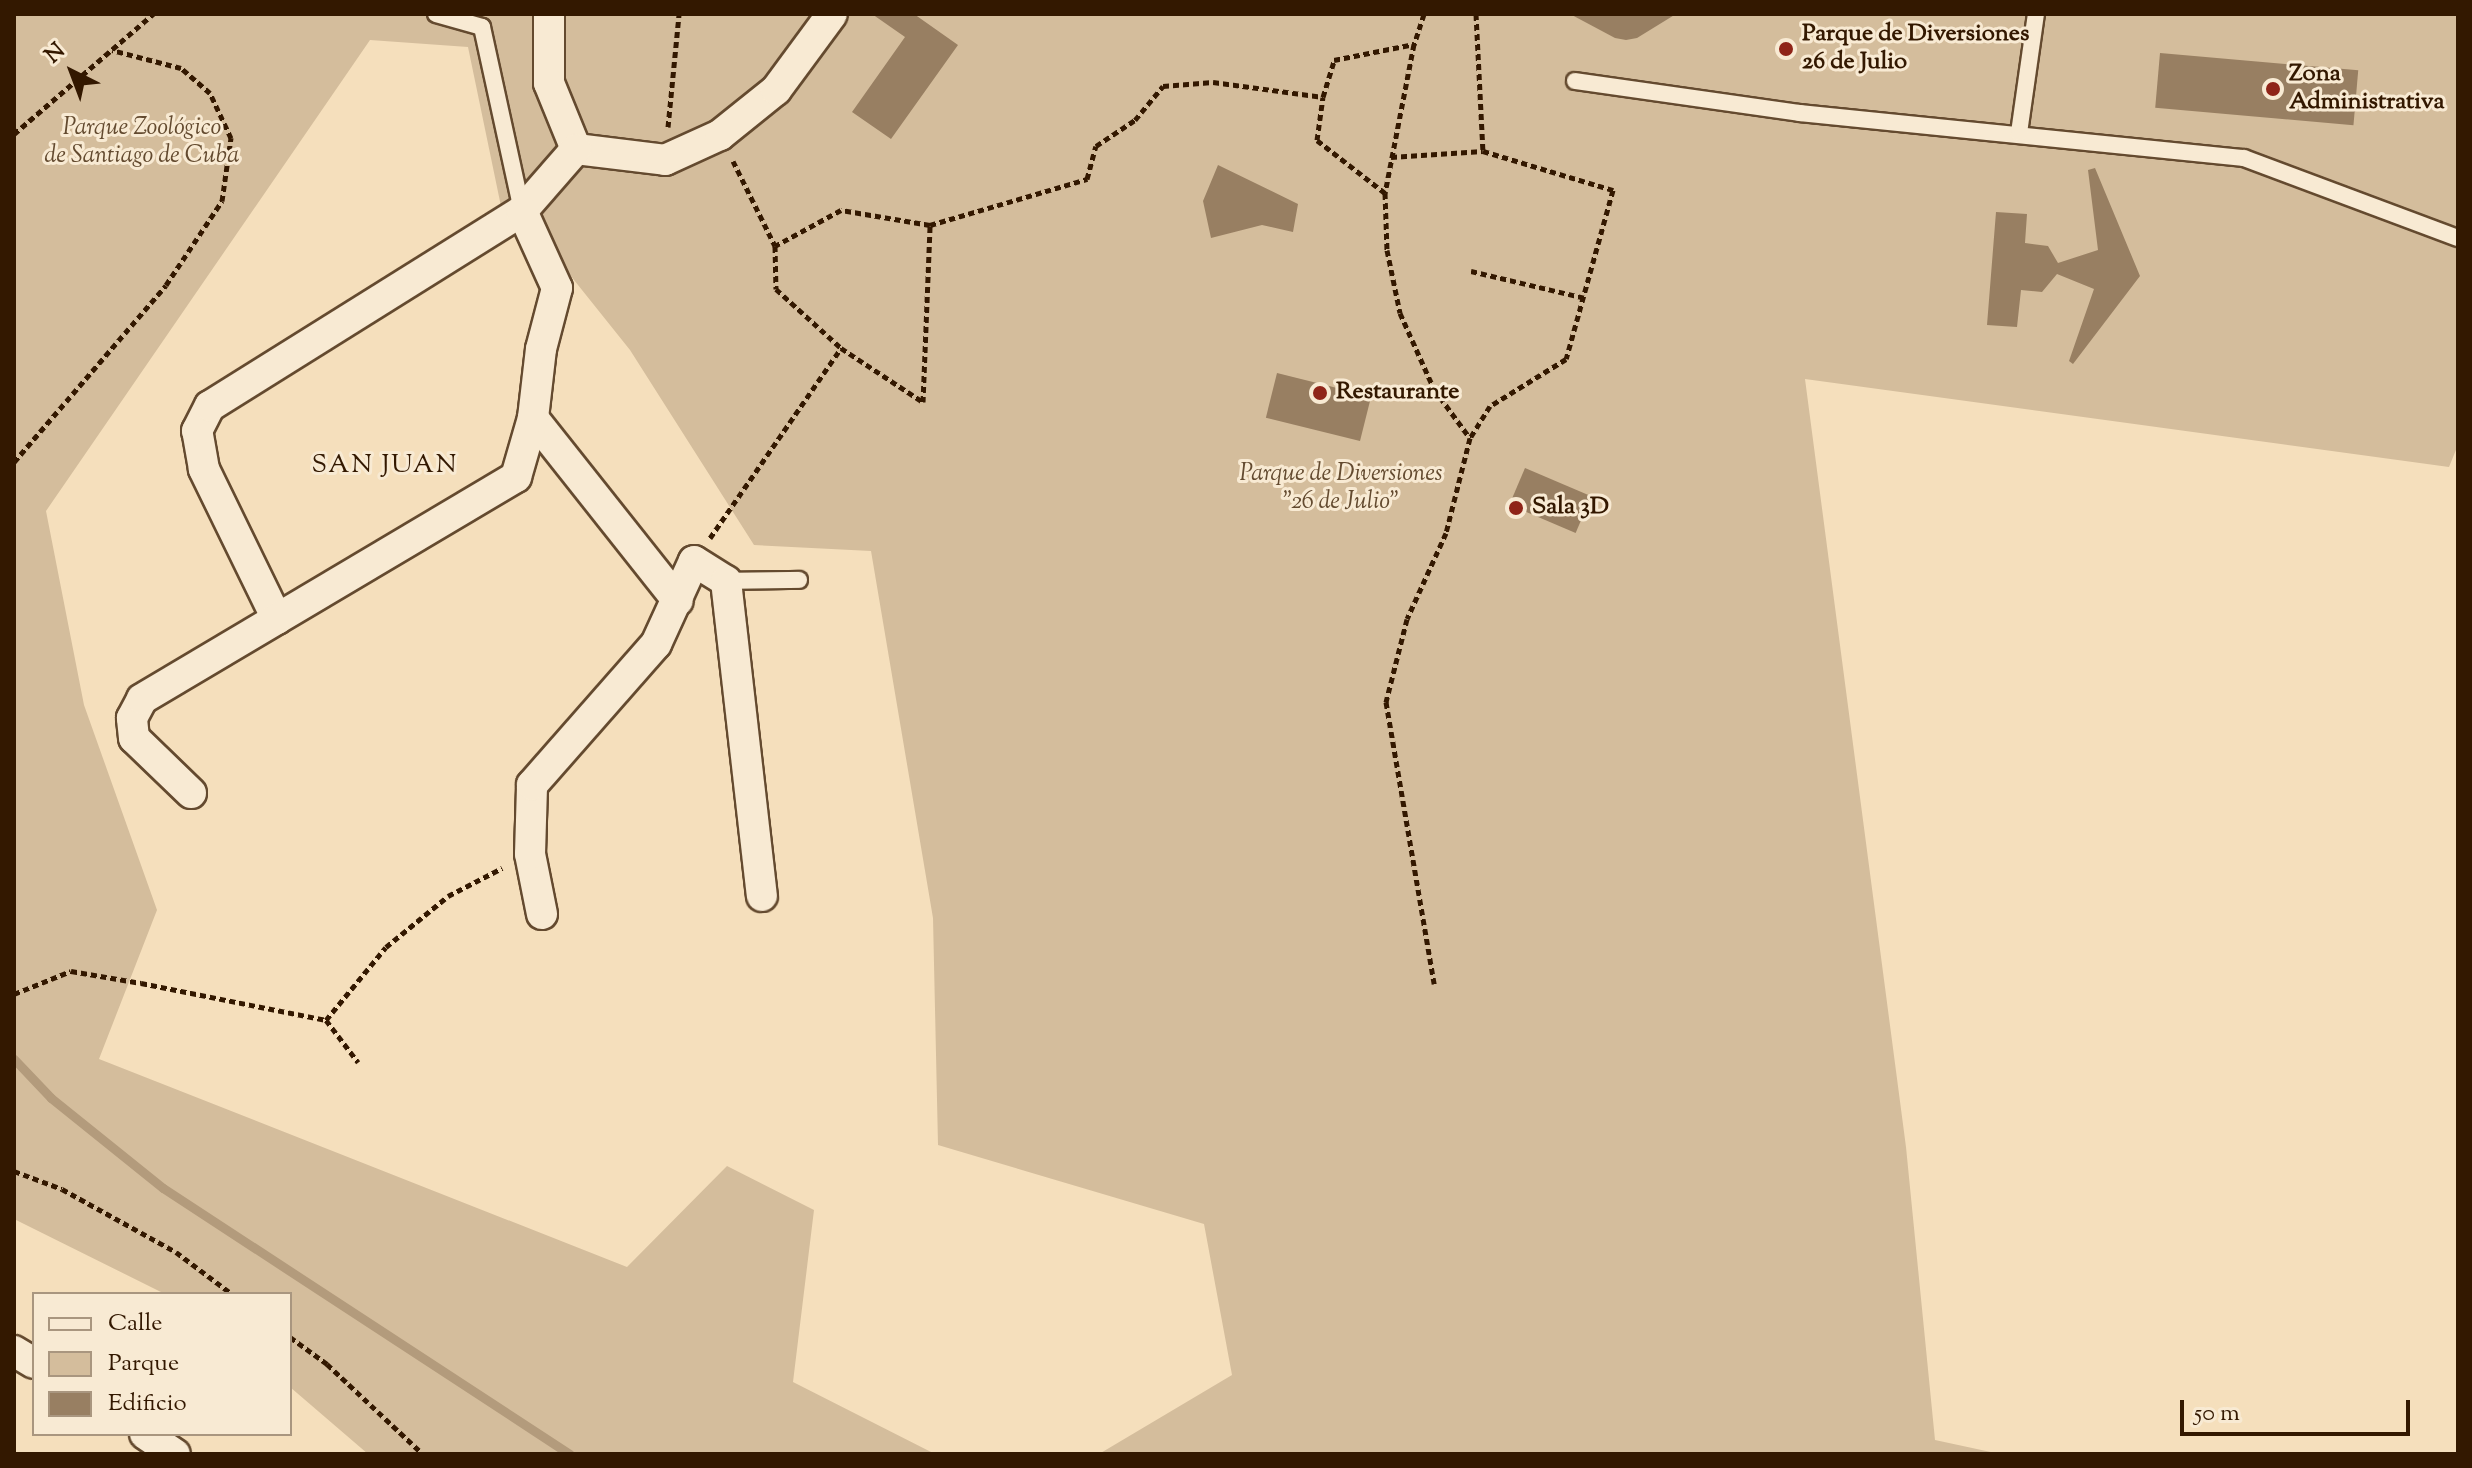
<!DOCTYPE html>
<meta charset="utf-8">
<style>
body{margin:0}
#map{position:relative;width:2472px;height:1468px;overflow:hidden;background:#f5dfbc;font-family:"Sorts Mill Goudy",serif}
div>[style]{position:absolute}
.green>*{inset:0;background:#d4bd9c}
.stream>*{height:9px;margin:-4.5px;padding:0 4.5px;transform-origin:4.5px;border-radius:4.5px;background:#b39b7c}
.building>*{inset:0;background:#987f62;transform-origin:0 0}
.path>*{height:5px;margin-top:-2.5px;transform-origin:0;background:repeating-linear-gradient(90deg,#331800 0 6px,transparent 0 10px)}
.roads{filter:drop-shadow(2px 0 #644a2f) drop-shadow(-2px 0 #644a2f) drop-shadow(0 2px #644a2f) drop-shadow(0 -2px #644a2f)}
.lane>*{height:16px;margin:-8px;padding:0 8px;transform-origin:8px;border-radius:8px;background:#f8ead3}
.street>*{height:30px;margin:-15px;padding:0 15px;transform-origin:15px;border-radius:15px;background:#f8ead3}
.dots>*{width:22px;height:22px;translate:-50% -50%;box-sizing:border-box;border:4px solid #f8ead3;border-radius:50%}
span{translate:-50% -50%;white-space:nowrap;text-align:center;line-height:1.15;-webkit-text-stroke:6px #f8ead3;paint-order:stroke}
.poi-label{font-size:24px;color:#331800;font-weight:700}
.left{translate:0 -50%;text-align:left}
.park-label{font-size:24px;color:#634a2f;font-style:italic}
.neighbourhood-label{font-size:26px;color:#331800;letter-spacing:2px}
.frame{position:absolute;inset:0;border:16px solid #331800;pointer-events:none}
.legend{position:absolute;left:32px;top:1292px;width:260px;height:144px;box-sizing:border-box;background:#f8ead3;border:2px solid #a9967f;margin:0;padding:10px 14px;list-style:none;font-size:24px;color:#331800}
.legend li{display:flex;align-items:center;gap:16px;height:40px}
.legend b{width:40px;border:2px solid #a9967f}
.north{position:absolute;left:32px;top:32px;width:80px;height:80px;-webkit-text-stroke:6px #f8ead3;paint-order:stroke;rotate:318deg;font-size:22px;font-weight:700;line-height:32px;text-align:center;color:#331800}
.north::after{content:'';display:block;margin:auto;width:28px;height:36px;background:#331800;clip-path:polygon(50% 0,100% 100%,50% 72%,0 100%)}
.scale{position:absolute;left:2180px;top:1400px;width:230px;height:36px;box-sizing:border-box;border:4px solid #331800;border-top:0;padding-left:10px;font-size:24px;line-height:28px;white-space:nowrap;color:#331800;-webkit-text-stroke:6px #f8ead3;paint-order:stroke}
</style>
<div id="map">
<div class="green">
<i style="clip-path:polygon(14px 14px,2458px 14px,2458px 445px,2449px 467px,1805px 379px,1906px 1147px,1935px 1440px,2000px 1454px,1099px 1454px,1232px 1375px,1204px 1224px,938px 1145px,933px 918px,871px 551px,754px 545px,630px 350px,530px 225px,545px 211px,539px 191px,503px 216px,468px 47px,370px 40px,46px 511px,84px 705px,157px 910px,99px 1059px,627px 1267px,727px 1166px,814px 1210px,793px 1382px,935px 1454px,368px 1454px,290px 1387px,290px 1294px,165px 1294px,14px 1219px)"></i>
</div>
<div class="stream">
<i style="left:14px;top:1059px;width:54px;rotate:46.5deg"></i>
<i style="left:51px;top:1098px;width:144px;rotate:38.8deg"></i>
<i style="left:163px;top:1188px;width:486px;rotate:33.2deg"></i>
</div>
<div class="building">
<i style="clip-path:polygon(872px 14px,914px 14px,958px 45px,891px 139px,852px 112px,905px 37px)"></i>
<i style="clip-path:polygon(1570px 14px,1676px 14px,1637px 38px,1626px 40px,1615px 38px)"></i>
<i style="left:2160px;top:53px;width:199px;height:55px;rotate:5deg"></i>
<i style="clip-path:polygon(1218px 165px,1298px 204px,1293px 232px,1262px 225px,1211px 238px,1203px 201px)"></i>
<i style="clip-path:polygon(2095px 168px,2140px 276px,2073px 364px,2069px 361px,2094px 289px,2057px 274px,2042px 292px,2021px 290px,2017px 327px,1987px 325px,1996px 212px,2027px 214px,2025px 243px,2048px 246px,2058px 263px,2098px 250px,2088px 170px)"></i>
<i style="left:1277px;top:373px;width:97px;height:46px;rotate:14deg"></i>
<i style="left:1525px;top:468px;width:72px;height:40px;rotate:23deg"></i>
</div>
<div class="path">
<i style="left:1424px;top:14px;width:32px;rotate:108deg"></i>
<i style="left:1414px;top:44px;width:152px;rotate:101deg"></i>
<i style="left:1385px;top:193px;width:57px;rotate:88deg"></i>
<i style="left:1387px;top:250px;width:64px;rotate:78.3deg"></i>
<i style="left:1400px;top:313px;width:83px;rotate:65.9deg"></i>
<i style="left:1434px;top:389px;width:61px;rotate:53.7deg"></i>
<i style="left:1470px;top:438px;width:98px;rotate:104.2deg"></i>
<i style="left:1446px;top:533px;width:94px;rotate:114.4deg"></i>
<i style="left:1407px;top:619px;width:86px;rotate:104.2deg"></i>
<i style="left:1386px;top:702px;width:286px;rotate:80.3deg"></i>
<i style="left:1476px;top:14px;width:137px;rotate:87.1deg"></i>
<i style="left:668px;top:127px;width:114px;rotate:-84.4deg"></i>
<i style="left:14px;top:134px;width:184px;rotate:-40.8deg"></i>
<i style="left:1391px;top:157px;width:92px;rotate:-3.7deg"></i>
<i style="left:1483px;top:151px;width:136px;rotate:16.7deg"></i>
<i style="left:1613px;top:190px;width:175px;rotate:105.5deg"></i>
<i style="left:1566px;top:359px;width:89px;rotate:148.3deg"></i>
<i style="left:1490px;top:406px;width:38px;rotate:122deg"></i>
<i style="left:733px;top:161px;width:95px;rotate:63.7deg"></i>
<i style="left:775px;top:246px;width:43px;rotate:88.7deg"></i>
<i style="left:776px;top:289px;width:88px;rotate:42.2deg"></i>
<i style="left:841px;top:348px;width:98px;rotate:33.4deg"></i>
<i style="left:923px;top:402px;width:177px;rotate:-87.7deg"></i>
<i style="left:930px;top:225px;width:90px;rotate:-170.4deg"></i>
<i style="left:841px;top:210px;width:75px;rotate:151.4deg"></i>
<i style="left:1385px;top:193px;width:86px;rotate:-142.1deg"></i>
<i style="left:1317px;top:140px;width:43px;rotate:-82.1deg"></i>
<i style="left:1323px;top:97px;width:39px;rotate:-73deg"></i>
<i style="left:1334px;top:60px;width:82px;rotate:-11.3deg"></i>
<i style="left:930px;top:225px;width:164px;rotate:-16.3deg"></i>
<i style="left:1087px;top:179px;width:34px;rotate:-75deg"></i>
<i style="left:1096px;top:146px;width:47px;rotate:-33.7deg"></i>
<i style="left:1135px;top:120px;width:44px;rotate:-50.5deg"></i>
<i style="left:1163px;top:86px;width:50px;rotate:-4.6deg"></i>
<i style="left:1213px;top:82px;width:111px;rotate:7.8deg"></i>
<i style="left:1471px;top:271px;width:117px;rotate:13.3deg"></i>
<i style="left:14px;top:462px;width:233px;rotate:-49.3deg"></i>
<i style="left:166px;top:285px;width:101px;rotate:-56.3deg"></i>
<i style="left:222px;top:201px;width:64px;rotate:-81.9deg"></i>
<i style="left:231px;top:138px;width:50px;rotate:-115deg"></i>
<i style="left:210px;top:93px;width:38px;rotate:-139deg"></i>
<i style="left:181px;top:68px;width:71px;rotate:-165.4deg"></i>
<i style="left:710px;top:538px;width:231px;rotate:-55.4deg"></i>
<i style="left:14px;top:994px;width:61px;rotate:-22deg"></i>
<i style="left:71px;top:971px;width:71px;rotate:9.7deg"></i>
<i style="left:141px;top:983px;width:189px;rotate:11.3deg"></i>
<i style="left:326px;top:1020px;width:53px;rotate:52.7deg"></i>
<i style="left:326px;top:1020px;width:94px;rotate:-50.6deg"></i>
<i style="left:386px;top:947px;width:80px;rotate:-39.4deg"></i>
<i style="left:448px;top:896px;width:61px;rotate:-27.4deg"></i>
<i style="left:14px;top:1171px;width:51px;rotate:20.6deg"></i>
<i style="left:62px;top:1189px;width:130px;rotate:28.9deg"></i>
<i style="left:176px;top:1252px;width:70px;rotate:36.9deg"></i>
<i style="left:290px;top:1337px;width:46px;rotate:36.1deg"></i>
<i style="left:327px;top:1364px;width:132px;rotate:43.2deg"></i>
</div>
<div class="roads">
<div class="lane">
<i style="left:436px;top:14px;width:48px;rotate:15.8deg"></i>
<i style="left:482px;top:27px;width:188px;rotate:77.7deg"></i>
<i style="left:1575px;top:81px;width:227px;rotate:8.1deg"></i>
<i style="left:1800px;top:113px;width:446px;rotate:5.8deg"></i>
<i style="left:2244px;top:158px;width:228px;rotate:20.5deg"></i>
<i style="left:2019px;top:133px;width:120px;rotate:-81.9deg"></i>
<i style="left:726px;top:581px;width:73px;rotate:-0.8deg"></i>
</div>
<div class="street">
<i style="left:549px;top:14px;width:69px;rotate:90deg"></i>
<i style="left:549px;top:83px;width:71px;rotate:67.8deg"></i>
<i style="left:576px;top:149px;width:90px;rotate:7deg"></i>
<i style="left:665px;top:160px;width:60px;rotate:-24.4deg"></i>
<i style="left:720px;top:135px;width:72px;rotate:-38.8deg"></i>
<i style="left:776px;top:90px;width:94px;rotate:-53.6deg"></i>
<i style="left:533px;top:418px;width:233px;rotate:51.6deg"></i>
<i style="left:277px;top:619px;width:167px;rotate:-116deg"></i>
<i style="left:204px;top:469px;width:39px;rotate:-100deg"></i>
<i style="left:197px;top:431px;width:28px;rotate:-63deg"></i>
<i style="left:210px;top:406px;width:368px;rotate:-32deg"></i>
<i style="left:522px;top:211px;width:82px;rotate:-48.9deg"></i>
<i style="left:191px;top:793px;width:79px;rotate:-136deg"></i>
<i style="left:134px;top:738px;width:20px;rotate:-96deg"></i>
<i style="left:132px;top:718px;width:21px;rotate:-62deg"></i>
<i style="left:142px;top:699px;width:435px;rotate:-30.7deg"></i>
<i style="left:516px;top:477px;width:61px;rotate:-73.9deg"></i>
<i style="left:533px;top:418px;width:69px;rotate:-83.4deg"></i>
<i style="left:541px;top:349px;width:63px;rotate:-75.3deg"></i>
<i style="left:557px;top:288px;width:85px;rotate:-114.4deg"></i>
<i style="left:542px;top:914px;width:61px;rotate:-101.3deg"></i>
<i style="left:530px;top:854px;width:69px;rotate:-88.3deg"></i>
<i style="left:532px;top:785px;width:188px;rotate:-48.7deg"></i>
<i style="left:656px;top:644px;width:91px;rotate:-65.4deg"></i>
<i style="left:694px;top:561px;width:38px;rotate:32deg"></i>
<i style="left:726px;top:581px;width:317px;rotate:83.5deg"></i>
<i style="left:14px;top:1351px;width:23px;rotate:31deg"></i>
<i style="left:145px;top:1434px;width:36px;rotate:34deg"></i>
</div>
</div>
<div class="dots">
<i style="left:1786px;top:49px;background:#8f2418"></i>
<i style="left:2273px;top:89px;background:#8f2418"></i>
<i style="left:1320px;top:393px;background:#8f2418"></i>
<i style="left:1516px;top:508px;background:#8f2418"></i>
</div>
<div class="poi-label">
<span class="left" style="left:1802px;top:49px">Parque de Diversiones<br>26 de Julio</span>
<span class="left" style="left:2289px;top:89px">Zona<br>Administrativa</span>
<span class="left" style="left:1336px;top:393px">Restaurante</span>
<span class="left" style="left:1532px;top:508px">Sala 3D</span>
</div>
<div class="park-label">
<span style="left:142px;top:143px">Parque Zoológico<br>de Santiago de Cuba</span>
<span style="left:1341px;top:489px">Parque de Diversiones<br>"26 de Julio"</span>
</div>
<div class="neighbourhood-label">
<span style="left:385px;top:466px">SAN JUAN</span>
</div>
<div class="frame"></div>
<ul class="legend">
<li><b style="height:10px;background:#f8ead3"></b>Calle</li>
<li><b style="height:22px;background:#d4bd9c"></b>Parque</li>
<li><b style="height:22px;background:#987f62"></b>Edificio</li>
</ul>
<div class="north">N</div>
<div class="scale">50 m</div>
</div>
